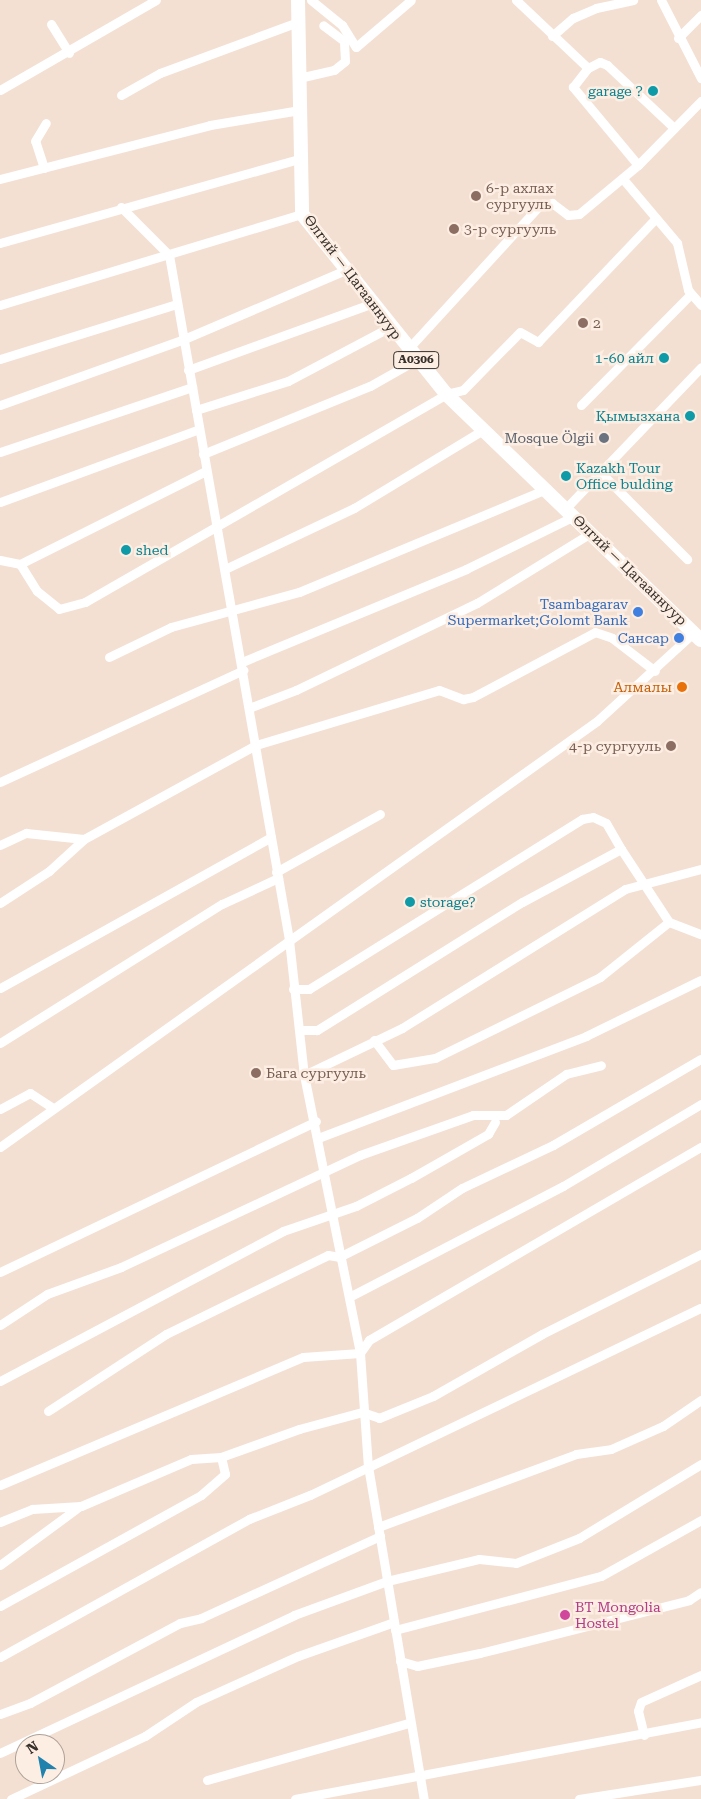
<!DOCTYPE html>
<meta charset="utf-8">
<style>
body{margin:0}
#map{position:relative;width:701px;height:1799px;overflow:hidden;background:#f3e0d3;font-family:"Roboto Serif",serif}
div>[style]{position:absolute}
.minor>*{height:9px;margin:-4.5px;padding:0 4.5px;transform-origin:4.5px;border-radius:4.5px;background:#fff}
.highway>*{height:14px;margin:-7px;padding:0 7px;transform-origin:7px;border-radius:7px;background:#fff}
.dots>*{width:14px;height:14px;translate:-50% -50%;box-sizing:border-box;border:2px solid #fdeee3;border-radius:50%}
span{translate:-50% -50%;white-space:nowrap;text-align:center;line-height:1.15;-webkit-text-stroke:5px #fdeee3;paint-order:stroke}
.shield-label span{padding:1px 4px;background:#fdeee3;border:1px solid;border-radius:4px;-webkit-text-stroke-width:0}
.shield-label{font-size:12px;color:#37302b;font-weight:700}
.culture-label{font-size:14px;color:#0d838f}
.right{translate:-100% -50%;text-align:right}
.left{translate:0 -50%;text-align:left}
.education-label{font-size:14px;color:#785e54}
.street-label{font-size:14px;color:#37302b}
.worship-label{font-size:14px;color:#5b616d}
.shop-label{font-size:14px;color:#366cbe}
.food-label{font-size:14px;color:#c56008}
.hotel-label{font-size:14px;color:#b23c85}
.north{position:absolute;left:15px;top:1734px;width:50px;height:50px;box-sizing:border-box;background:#fdeee3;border:1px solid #aea299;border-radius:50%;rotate:327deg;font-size:14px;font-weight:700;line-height:20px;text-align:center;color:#37302b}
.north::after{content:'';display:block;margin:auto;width:18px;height:22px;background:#2182ad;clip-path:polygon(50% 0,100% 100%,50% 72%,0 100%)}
</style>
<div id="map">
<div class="minor">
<i style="left:311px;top:0;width:40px;rotate:39deg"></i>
<i style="left:342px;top:25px;width:26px;rotate:58deg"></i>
<i style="left:356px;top:47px;width:72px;rotate:-40.5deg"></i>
<i style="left:516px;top:0;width:99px;rotate:43.4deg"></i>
<i style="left:661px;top:0;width:88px;rotate:62.9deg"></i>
<i style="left:51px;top:24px;width:34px;rotate:58deg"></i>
<i style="left:552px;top:36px;width:28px;rotate:-41deg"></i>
<i style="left:573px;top:18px;width:25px;rotate:-23deg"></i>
<i style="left:596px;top:8px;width:38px;rotate:-12deg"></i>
<i style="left:678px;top:38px;width:33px;rotate:-45deg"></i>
<i style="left:303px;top:77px;width:32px;rotate:-13deg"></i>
<i style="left:334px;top:70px;width:14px;rotate:-39deg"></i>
<i style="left:345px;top:61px;width:20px;rotate:-93deg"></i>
<i style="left:344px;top:41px;width:26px;rotate:-143deg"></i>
<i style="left:0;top:90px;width:180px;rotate:-30deg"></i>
<i style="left:121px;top:95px;width:45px;rotate:-29.4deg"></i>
<i style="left:160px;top:73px;width:147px;rotate:-20.3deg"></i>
<i style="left:638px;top:165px;width:102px;rotate:-129.8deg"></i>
<i style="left:573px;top:87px;width:24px;rotate:-52deg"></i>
<i style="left:588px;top:68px;width:13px;rotate:-27deg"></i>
<i style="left:600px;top:62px;width:8px;rotate:23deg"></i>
<i style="left:607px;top:65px;width:92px;rotate:43.2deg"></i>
<i style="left:44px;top:168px;width:28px;rotate:-108deg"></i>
<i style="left:35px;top:141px;width:21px;rotate:-59deg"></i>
<i style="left:0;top:179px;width:217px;rotate:-14.4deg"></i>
<i style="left:210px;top:125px;width:91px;rotate:-9.5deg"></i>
<i style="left:623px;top:179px;width:84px;rotate:49.8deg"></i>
<i style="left:677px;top:243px;width:48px;rotate:76.8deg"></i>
<i style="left:688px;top:290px;width:20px;rotate:49deg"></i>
<i style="left:121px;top:207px;width:68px;rotate:45deg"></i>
<i style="left:169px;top:255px;width:695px;rotate:80.06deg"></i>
<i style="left:289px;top:940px;width:136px;rotate:83.7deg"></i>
<i style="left:304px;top:1075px;width:284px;rotate:78.6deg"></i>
<i style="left:360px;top:1353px;width:113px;rotate:86deg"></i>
<i style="left:368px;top:1466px;width:338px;rotate:80.5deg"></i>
<i style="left:0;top:243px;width:314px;rotate:-15.7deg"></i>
<i style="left:0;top:305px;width:315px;rotate:-16.8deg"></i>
<i style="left:408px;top:349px;width:193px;rotate:-47.5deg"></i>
<i style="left:538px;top:207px;width:15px;rotate:-16deg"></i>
<i style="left:552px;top:203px;width:20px;rotate:37deg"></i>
<i style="left:568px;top:215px;width:11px;rotate:-5deg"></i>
<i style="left:579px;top:214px;width:77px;rotate:-39.7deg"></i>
<i style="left:638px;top:165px;width:90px;rotate:-45.5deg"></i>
<i style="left:0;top:359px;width:185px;rotate:-17.3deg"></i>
<i style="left:188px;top:370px;width:197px;rotate:-19.9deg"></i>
<i style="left:0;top:405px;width:195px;rotate:-19.7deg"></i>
<i style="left:184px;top:339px;width:176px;rotate:-23.1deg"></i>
<i style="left:581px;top:405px;width:156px;rotate:-45.3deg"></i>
<i style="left:196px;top:410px;width:96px;rotate:-17.5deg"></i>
<i style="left:288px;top:381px;width:115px;rotate:-27.9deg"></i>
<i style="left:0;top:452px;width:203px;rotate:-18.7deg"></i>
<i style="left:203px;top:454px;width:180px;rotate:-22.2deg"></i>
<i style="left:370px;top:386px;width:53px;rotate:-29.5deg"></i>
<i style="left:601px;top:473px;width:122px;rotate:45deg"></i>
<i style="left:0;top:502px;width:212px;rotate:-20.1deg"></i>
<i style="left:566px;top:508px;width:195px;rotate:-46.2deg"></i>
<i style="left:0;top:560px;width:20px;rotate:11deg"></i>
<i style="left:20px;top:564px;width:32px;rotate:58deg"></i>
<i style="left:37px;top:591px;width:28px;rotate:39deg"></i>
<i style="left:59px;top:609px;width:27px;rotate:-15deg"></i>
<i style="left:85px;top:602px;width:417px;rotate:-29.9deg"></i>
<i style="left:446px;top:394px;width:17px;rotate:-13deg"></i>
<i style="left:463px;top:390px;width:81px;rotate:-45.5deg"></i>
<i style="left:520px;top:332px;width:21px;rotate:29deg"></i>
<i style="left:538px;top:342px;width:171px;rotate:-46.4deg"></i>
<i style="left:20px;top:564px;width:208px;rotate:-26.6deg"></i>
<i style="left:225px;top:569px;width:143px;rotate:-25.3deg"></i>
<i style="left:354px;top:508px;width:151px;rotate:-31.2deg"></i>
<i style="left:109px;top:657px;width:69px;rotate:-25.8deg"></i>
<i style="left:171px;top:627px;width:133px;rotate:-15.3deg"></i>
<i style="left:299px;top:592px;width:269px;rotate:-22.6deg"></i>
<i style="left:242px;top:662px;width:243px;rotate:-22.5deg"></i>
<i style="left:466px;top:569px;width:120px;rotate:-26.1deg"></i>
<i style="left:249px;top:708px;width:50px;rotate:-21deg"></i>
<i style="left:296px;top:690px;width:201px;rotate:-25.7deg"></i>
<i style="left:477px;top:603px;width:134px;rotate:-31.6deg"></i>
<i style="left:0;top:782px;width:268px;rotate:-24.7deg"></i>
<i style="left:0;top:845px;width:29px;rotate:-25deg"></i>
<i style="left:26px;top:833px;width:58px;rotate:5.9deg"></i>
<i style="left:84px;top:839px;width:196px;rotate:-28.7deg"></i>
<i style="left:256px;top:745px;width:191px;rotate:-16.7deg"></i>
<i style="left:439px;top:690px;width:26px;rotate:21deg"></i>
<i style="left:463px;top:699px;width:10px;rotate:-11deg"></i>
<i style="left:473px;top:697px;width:138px;rotate:-28deg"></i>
<i style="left:595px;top:632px;width:18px;rotate:19deg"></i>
<i style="left:612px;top:638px;width:54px;rotate:37.5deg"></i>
<i style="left:621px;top:849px;width:87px;rotate:56.7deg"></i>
<i style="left:669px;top:922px;width:34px;rotate:21deg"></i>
<i style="left:276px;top:872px;width:119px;rotate:-29.1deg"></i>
<i style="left:0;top:903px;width:59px;rotate:-33.1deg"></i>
<i style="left:49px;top:871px;width:47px;rotate:-42.4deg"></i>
<i style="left:0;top:988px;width:310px;rotate:-29.1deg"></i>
<i style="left:293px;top:989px;width:16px"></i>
<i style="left:309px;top:989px;width:322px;rotate:-31.9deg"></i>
<i style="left:582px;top:819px;width:11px;rotate:-10deg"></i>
<i style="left:593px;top:817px;width:14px;rotate:25deg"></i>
<i style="left:606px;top:823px;width:30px;rotate:60deg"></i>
<i style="left:621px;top:849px;width:112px;rotate:151.8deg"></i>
<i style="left:522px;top:902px;width:242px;rotate:148deg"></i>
<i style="left:317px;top:1030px;width:17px;rotate:180deg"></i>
<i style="left:374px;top:1040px;width:31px;rotate:53deg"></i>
<i style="left:393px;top:1065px;width:43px;rotate:-9.5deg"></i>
<i style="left:435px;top:1058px;width:184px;rotate:-26.1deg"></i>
<i style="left:600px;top:977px;width:88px;rotate:-38.6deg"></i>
<i style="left:0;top:1043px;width:262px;rotate:-32.1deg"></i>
<i style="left:222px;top:904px;width:62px;rotate:-24.9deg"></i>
<i style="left:304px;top:1075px;width:109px;rotate:-25.6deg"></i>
<i style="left:402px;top:1028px;width:263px;rotate:-31.9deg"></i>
<i style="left:625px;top:889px;width:79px;rotate:-14.7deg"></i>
<i style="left:0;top:1109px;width:34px;rotate:-28deg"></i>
<i style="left:30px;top:1093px;width:27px;rotate:33deg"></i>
<i style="left:318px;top:1138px;width:287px;rotate:-20.8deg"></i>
<i style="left:586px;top:1036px;width:128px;rotate:-26deg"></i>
<i style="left:0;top:1147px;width:733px;rotate:-35.51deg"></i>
<i style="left:597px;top:721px;width:132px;rotate:-42.5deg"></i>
<i style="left:0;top:1272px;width:350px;rotate:-25.5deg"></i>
<i style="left:349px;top:1297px;width:241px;rotate:-27.4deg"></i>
<i style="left:563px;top:1186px;width:161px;rotate:-30.7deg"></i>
<i style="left:0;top:1325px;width:56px;rotate:-33.4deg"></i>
<i style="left:47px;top:1294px;width:79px;rotate:-20deg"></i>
<i style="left:121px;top:1267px;width:264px;rotate:-25.1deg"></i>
<i style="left:360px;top:1155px;width:120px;rotate:-19.5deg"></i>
<i style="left:473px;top:1115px;width:33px"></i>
<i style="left:506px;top:1115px;width:73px;rotate:-34.3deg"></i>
<i style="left:566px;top:1074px;width:36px;rotate:-14deg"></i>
<i style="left:0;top:1381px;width:320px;rotate:-27.9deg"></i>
<i style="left:283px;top:1231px;width:77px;rotate:-18.9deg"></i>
<i style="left:356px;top:1206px;width:62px;rotate:-27deg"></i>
<i style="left:411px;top:1178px;width:89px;rotate:-29.7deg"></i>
<i style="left:488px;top:1134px;width:14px;rotate:-60deg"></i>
<i style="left:48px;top:1411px;width:141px;rotate:-33.1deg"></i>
<i style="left:166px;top:1334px;width:180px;rotate:-26deg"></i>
<i style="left:328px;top:1255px;width:11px;rotate:10deg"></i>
<i style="left:339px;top:1257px;width:87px;rotate:-26.6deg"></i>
<i style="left:417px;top:1218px;width:54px;rotate:-33.7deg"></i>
<i style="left:462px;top:1188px;width:101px;rotate:-25.3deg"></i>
<i style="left:553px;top:1145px;width:171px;rotate:-30.2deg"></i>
<i style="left:0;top:1485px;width:329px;rotate:-22.9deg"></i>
<i style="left:303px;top:1357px;width:57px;rotate:-4deg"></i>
<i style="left:360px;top:1353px;width:16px;rotate:-55deg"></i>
<i style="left:369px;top:1340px;width:384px;rotate:-30.2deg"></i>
<i style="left:0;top:1522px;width:35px;rotate:-22deg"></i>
<i style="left:32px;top:1509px;width:49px;rotate:-3.5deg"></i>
<i style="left:81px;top:1506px;width:120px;rotate:-23.1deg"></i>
<i style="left:191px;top:1459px;width:30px;rotate:-4deg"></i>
<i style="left:221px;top:1457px;width:83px;rotate:-19.7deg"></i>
<i style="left:299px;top:1429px;width:65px;rotate:-15.1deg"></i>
<i style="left:362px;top:1412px;width:18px;rotate:19deg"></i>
<i style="left:379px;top:1418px;width:58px;rotate:-22.2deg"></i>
<i style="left:433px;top:1396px;width:125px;rotate:-29.6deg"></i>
<i style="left:542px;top:1334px;width:178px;rotate:-26.7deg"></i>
<i style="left:378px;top:1527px;width:211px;rotate:-20.2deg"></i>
<i style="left:576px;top:1454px;width:35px;rotate:-8deg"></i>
<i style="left:611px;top:1449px;width:57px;rotate:-23.9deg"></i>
<i style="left:663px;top:1426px;width:46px;rotate:-34.4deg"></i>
<i style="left:0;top:1565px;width:99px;rotate:-36.4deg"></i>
<i style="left:0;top:1606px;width:230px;rotate:-28.9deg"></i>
<i style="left:201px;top:1495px;width:32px;rotate:-41deg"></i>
<i style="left:225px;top:1474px;width:17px;rotate:-103deg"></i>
<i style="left:395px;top:1630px;width:213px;rotate:-14.7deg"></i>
<i style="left:601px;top:1576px;width:115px;rotate:-29.2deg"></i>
<i style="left:0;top:1657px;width:285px;rotate:-29deg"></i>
<i style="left:249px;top:1519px;width:66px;rotate:-21.5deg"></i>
<i style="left:310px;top:1495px;width:433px;rotate:-25.6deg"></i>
<i style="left:400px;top:1661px;width:18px;rotate:16deg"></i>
<i style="left:417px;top:1666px;width:64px;rotate:-11.7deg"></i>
<i style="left:480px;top:1653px;width:216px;rotate:-14.2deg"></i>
<i style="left:689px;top:1600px;width:14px;rotate:-34deg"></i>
<i style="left:0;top:1714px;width:32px;rotate:-20deg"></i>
<i style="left:30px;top:1703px;width:170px;rotate:-28.1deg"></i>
<i style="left:180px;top:1623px;width:22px;rotate:-13deg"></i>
<i style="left:201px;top:1618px;width:197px;rotate:-24.6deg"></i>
<i style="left:644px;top:1735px;width:25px;rotate:-104deg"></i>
<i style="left:638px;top:1711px;width:9px;rotate:-72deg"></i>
<i style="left:641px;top:1702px;width:66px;rotate:-24.2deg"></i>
<i style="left:0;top:1753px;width:325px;rotate:-25.1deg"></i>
<i style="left:294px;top:1615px;width:99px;rotate:-20.1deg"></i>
<i style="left:387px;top:1581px;width:95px;rotate:-13.4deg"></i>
<i style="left:479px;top:1559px;width:37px;rotate:6deg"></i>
<i style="left:516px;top:1563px;width:68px;rotate:-21.6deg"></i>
<i style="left:579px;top:1538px;width:143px;rotate:-31.2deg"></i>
<i style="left:207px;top:1780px;width:210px;rotate:-15.8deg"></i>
<i style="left:11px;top:1799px;width:148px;rotate:-25.2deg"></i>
<i style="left:145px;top:1736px;width:61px;rotate:-33.7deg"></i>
<i style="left:196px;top:1702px;width:112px;rotate:-24.3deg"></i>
<i style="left:298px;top:1656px;width:102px;rotate:-19.5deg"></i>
<i style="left:295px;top:1799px;width:413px;rotate:-10.7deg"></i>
<i style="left:579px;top:1799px;width:123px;rotate:-8.9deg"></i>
</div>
<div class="highway">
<i style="left:298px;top:0;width:214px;rotate:88.9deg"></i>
<i style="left:302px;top:214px;width:231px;rotate:51.3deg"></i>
<i style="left:446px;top:394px;width:354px;rotate:44deg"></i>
</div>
<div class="dots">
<i style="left:653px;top:91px;background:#0f9aa8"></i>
<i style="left:476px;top:196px;background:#8d6e63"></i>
<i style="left:454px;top:229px;background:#8d6e63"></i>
<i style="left:583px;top:323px;background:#8d6e63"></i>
<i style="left:664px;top:358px;background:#0f9aa8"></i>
<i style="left:690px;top:416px;background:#0f9aa8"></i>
<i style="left:604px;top:438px;background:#6b7280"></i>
<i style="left:566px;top:476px;background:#0f9aa8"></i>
<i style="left:126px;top:550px;background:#0f9aa8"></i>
<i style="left:638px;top:612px;background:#3f7fe0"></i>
<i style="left:679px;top:638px;background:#3f7fe0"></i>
<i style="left:682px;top:687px;background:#e8710a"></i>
<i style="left:671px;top:746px;background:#8d6e63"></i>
<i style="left:410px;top:902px;background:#0f9aa8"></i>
<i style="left:256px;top:1073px;background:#8d6e63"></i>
<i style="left:565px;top:1615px;background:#d1479c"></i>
</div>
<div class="shield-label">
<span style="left:416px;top:360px">A0306</span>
</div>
<div class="culture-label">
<span class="right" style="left:643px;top:91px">garage ?</span>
<span class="right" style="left:654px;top:358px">1-60 айл</span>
<span class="right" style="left:680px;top:416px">Қымызхана</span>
<span class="left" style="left:576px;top:476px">Kazakh Tour<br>Office bulding</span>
<span class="left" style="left:136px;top:550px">shed</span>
<span class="left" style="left:420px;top:902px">storage?</span>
</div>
<div class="education-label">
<span class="left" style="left:486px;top:196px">6-р ахлах<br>сургууль</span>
<span class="left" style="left:464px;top:229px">3-р сургууль</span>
<span class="left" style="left:593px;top:323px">2</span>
<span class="right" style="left:661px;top:746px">4-р сургууль</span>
<span class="left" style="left:266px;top:1073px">Бага сургууль</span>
</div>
<div class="street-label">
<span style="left:353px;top:277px;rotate:53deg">Өлгий — Цагааннуур</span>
<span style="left:630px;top:570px;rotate:44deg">Өлгий — Цагааннуур</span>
</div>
<div class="worship-label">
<span class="right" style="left:594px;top:438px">Mosque Ölgii</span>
</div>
<div class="shop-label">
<span class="right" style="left:628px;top:612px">Tsambagarav<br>Supermarket;Golomt Bank</span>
<span class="right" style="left:669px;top:638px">Сансар</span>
</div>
<div class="food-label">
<span class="right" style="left:672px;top:687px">Алмалы</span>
</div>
<div class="hotel-label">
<span class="left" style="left:575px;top:1615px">BT Mongolia<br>Hostel</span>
</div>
<div class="north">N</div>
</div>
